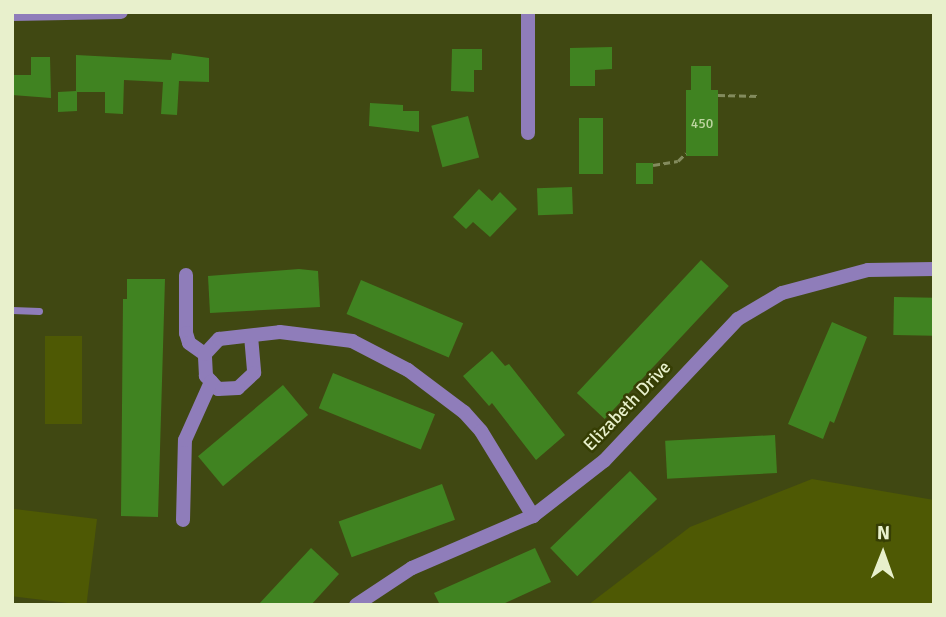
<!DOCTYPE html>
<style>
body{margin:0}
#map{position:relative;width:946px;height:617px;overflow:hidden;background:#404812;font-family:Signika,sans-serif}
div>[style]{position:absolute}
.green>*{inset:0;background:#4e5904;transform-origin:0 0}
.building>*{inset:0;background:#408321;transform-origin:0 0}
.path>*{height:2.5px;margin-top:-1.25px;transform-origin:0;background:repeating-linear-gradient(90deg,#838b5d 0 7px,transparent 0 10.5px)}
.lane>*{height:7px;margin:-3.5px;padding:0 3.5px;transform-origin:3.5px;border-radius:3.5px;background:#8f7dba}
.street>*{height:14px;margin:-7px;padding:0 7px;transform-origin:7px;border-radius:7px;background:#8f7dba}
span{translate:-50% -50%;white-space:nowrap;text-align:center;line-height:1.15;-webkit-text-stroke:5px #363e04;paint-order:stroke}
.number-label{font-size:14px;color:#bed5a1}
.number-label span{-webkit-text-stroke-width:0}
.street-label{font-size:18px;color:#e8f0cc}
.frame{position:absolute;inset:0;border:14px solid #e8f0cc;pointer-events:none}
.north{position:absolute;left:848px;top:519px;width:70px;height:70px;-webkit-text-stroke:5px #363e04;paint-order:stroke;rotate:1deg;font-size:19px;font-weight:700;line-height:28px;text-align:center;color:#e8f0cc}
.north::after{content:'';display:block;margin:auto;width:24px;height:32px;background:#e8f0cc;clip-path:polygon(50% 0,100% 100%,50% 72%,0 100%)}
</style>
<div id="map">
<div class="green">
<i style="left:45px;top:336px;width:37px;height:88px"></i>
<i style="clip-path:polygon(812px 479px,934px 500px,934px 605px,588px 605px,690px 527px)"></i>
<i style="left:97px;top:519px;width:87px;height:85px;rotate:97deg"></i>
</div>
<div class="building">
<i style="clip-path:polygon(612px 47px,612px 69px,595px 70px,595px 86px,570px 86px,570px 48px)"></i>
<i style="clip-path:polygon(452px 49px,482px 49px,482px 70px,474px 70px,474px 92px,451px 91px)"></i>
<i style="clip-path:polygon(172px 53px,209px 58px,209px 82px,179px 81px,177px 115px,161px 114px,163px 82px,124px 80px,123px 114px,105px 113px,105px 92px,77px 92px,77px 111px,58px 112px,58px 92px,76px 91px,76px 55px,171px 60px)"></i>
<i style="clip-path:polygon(31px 57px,50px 57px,51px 98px,12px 95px,12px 75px,31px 75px)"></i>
<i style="clip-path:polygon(691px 66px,711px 66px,711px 90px,718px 90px,718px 156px,686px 156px,686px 90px,691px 90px)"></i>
<i style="clip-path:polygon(370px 103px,403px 105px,403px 111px,419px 111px,419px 132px,369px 126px)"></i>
<i style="left:468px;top:116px;width:43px;height:38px;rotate:75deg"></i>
<i style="left:579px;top:118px;width:24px;height:56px"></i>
<i style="left:636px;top:163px;width:17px;height:21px"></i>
<i style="left:572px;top:187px;width:27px;height:35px;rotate:88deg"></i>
<i style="clip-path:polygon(479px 189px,492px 201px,500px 192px,517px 209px,490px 237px,473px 222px,466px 229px,453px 217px)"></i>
<i style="left:701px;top:260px;width:38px;height:182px;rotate:43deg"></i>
<i style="clip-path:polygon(299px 269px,318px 271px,320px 307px,210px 313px,208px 276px)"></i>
<i style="clip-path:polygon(127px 279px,165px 279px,158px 517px,121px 516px,123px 299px,127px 299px)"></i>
<i style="left:361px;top:280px;width:111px;height:37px;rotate:23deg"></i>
<i style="left:894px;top:297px;width:40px;height:38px;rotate:1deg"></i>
<i style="clip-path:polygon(832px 322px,867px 337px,834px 423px,830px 421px,823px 439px,788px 424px)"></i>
<i style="clip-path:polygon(492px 351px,505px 366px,509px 364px,565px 435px,536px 460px,492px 403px,489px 406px,463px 376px)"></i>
<i style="left:333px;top:373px;width:110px;height:38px;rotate:22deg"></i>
<i style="left:283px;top:385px;width:39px;height:111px;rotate:50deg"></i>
<i style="left:775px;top:435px;width:38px;height:110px;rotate:87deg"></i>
<i style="left:630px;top:471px;width:39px;height:111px;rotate:46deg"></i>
<i style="left:442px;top:484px;width:38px;height:110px;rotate:70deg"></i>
<i style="clip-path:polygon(311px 548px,339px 574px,311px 605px,258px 605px)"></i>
<i style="clip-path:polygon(535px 548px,551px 582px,501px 605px,440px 605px,434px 593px)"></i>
</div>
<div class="path">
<i style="left:718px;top:95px;width:41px;rotate:1.4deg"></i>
<i style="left:653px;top:165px;width:25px;rotate:-9deg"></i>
<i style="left:678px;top:161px;width:11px;rotate:-45deg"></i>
</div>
<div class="lane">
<i style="left:12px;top:310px;width:27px;rotate:2deg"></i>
</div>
<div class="street">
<i style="left:528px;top:12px;width:121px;rotate:90deg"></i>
<i style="left:12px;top:14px;width:109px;rotate:-1.1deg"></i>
<i style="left:186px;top:275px;width:58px;rotate:90deg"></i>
<i style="left:186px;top:333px;width:10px;rotate:73deg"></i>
<i style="left:189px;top:343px;width:19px;rotate:35deg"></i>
<i style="left:251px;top:336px;width:37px;rotate:85deg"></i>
<i style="left:254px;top:373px;width:22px;rotate:137deg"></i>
<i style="left:238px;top:388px;width:20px;rotate:177deg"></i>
<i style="left:218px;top:389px;width:18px;rotate:-133deg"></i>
<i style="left:206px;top:376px;width:22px;rotate:-93deg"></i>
<i style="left:205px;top:354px;width:21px;rotate:-47deg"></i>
<i style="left:219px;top:339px;width:61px;rotate:-6.5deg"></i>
<i style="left:280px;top:332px;width:73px;rotate:7.1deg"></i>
<i style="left:352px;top:341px;width:63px;rotate:27.4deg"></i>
<i style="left:408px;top:370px;width:70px;rotate:36.9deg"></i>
<i style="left:464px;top:412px;width:25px;rotate:48deg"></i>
<i style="left:481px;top:431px;width:100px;rotate:58.5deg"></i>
<i style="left:183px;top:520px;width:80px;rotate:-88.6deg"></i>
<i style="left:185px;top:440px;width:64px;rotate:-65.9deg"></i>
<i style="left:356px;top:605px;width:67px;rotate:-33.5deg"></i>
<i style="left:412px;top:568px;width:132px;rotate:-23.3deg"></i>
<i style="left:533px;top:516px;width:90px;rotate:-37.8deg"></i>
<i style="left:604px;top:461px;width:195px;rotate:-46.7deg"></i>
<i style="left:738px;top:319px;width:51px;rotate:-30.6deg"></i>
<i style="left:782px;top:293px;width:89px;rotate:-15deg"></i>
<i style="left:868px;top:270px;width:66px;rotate:-0.9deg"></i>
</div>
<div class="number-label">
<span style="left:702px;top:124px">450</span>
</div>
<div class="street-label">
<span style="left:627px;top:406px;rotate:-46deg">Elizabeth Drive</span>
</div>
<div class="frame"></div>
<div class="north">N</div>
</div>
